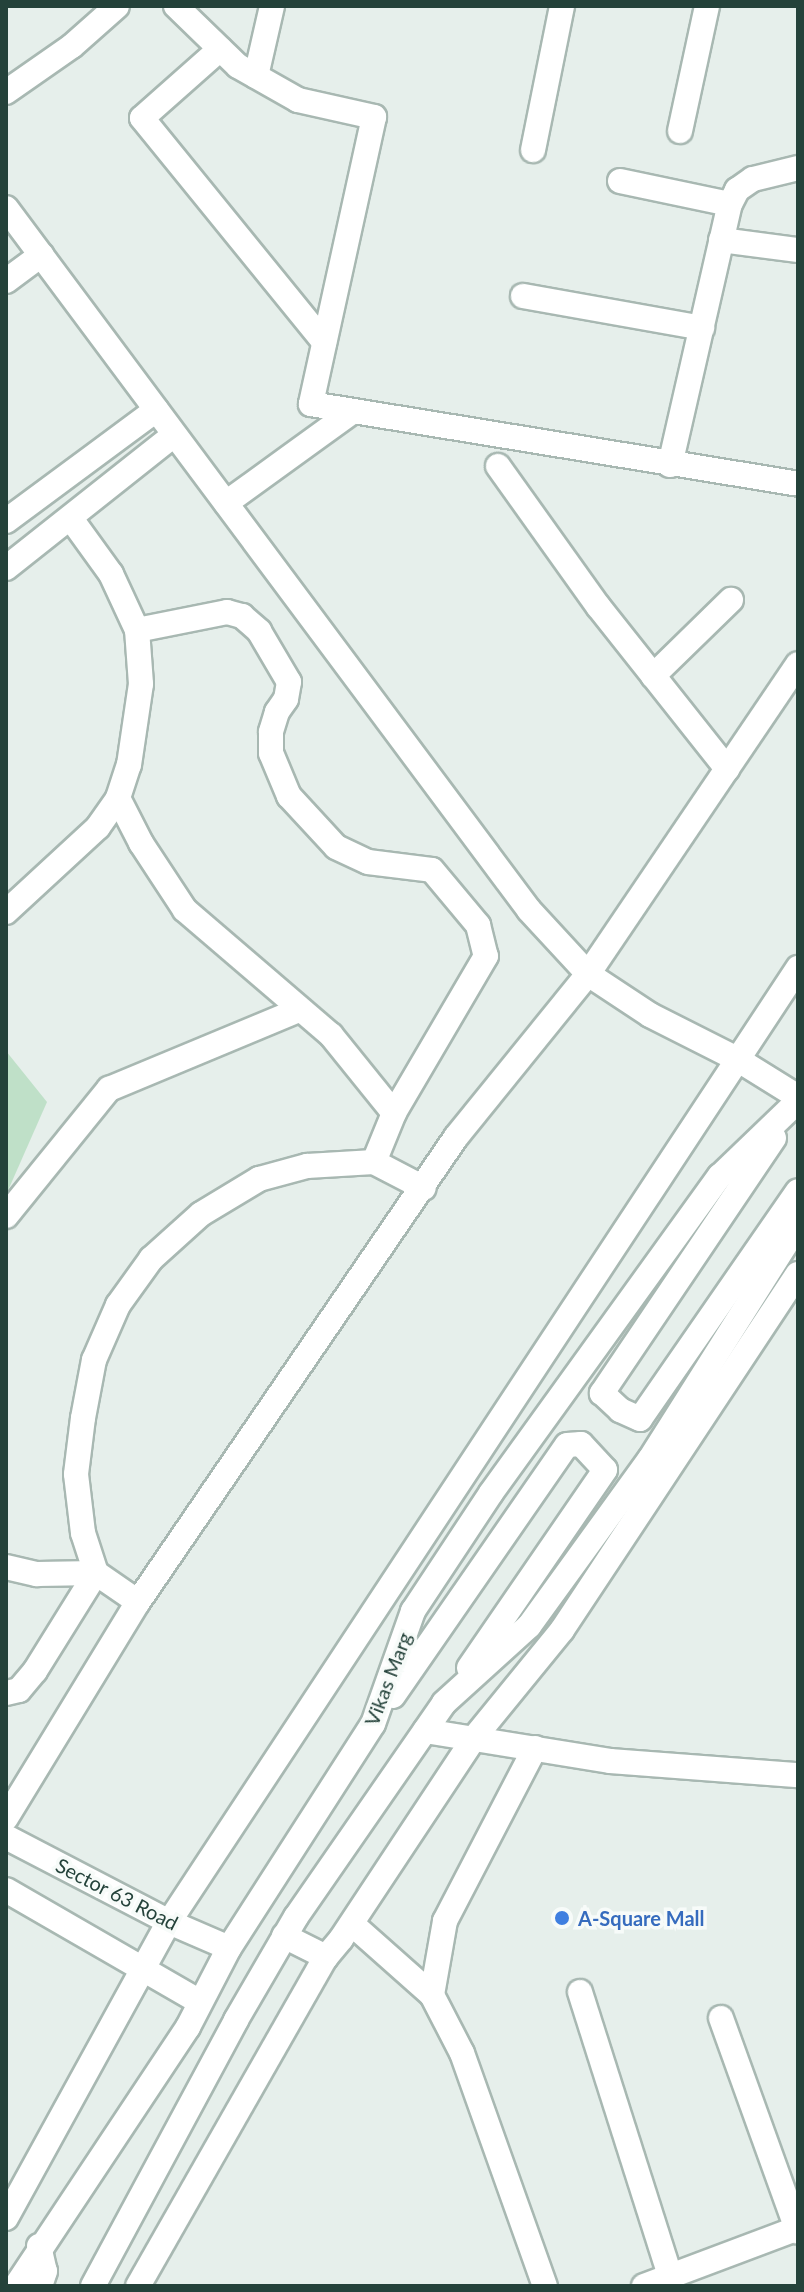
<!DOCTYPE html>
<style>
body{margin:0}
#map{position:relative;width:804px;height:2292px;overflow:hidden;background:#e6efeb;font-family:Lato,sans-serif}
div>[style]{position:absolute}
.green>*{inset:0;background:#bfe0c8}
.roads{filter:drop-shadow(2px 0 #a8b8b2) drop-shadow(-2px 0 #a8b8b2) drop-shadow(0 2px #a8b8b2) drop-shadow(0 -2px #a8b8b2)}
.street>*{height:24px;margin:-12px;padding:0 12px;transform-origin:12px;border-radius:12px;background:#fff}
.secondary>*{height:24px;margin:-12px;padding:0 12px;transform-origin:12px;border-radius:12px;background:#fff}
.dots>*{width:22px;height:22px;translate:-50% -50%;box-sizing:border-box;border:4px solid #f7fbf9;border-radius:50%}
span{translate:-50% -50%;white-space:nowrap;text-align:center;line-height:1.15;-webkit-text-stroke:7px #f7fbf9;paint-order:stroke}
.street-label{font-size:20px;color:#24423a}
.shop-label{font-size:20px;color:#366cbe;font-weight:700}
.left{translate:0 -50%;text-align:left}
.frame{position:absolute;inset:0;border:8px solid #24423a;pointer-events:none}
</style>
<div id="map">
<div class="green">
<i style="clip-path:polygon(6px 1051px,47px 1102px,6px 1195px)"></i>
</div>
<div class="roads">
<div class="street">
<i style="left:176px;top:6px;width:86px;rotate:44.1deg"></i>
<i style="left:238px;top:66px;width:69px;rotate:29.5deg"></i>
<i style="left:298px;top:100px;width:78px;rotate:12.6deg"></i>
<i style="left:374px;top:117px;width:294px;rotate:102.4deg"></i>
<i style="left:311px;top:404px;width:494px;rotate:9.3deg"></i>
<i style="left:220px;top:49px;width:104px;rotate:138.5deg"></i>
<i style="left:142px;top:118px;width:289px;rotate:50.9deg"></i>
<i style="left:256px;top:76px;width:72px;rotate:-77.1deg"></i>
<i style="left:680px;top:131px;width:128px;rotate:-77.8deg"></i>
<i style="left:533px;top:150px;width:147px;rotate:-78.6deg"></i>
<i style="left:620px;top:181px;width:112px;rotate:11.8deg"></i>
<i style="left:6px;top:208px;width:875px;rotate:53.31deg"></i>
<i style="left:529px;top:910px;width:87px;rotate:47.3deg"></i>
<i style="left:588px;top:974px;width:74px;rotate:33.5deg"></i>
<i style="left:650px;top:1015px;width:97px;rotate:26.8deg"></i>
<i style="left:737px;top:1059px;width:72px;rotate:31.9deg"></i>
<i style="left:721px;top:240px;width:78px;rotate:7.4deg"></i>
<i style="left:6px;top:281px;width:44px;rotate:-36.6deg"></i>
<i style="left:523px;top:296px;width:182px;rotate:10.1deg"></i>
<i style="left:670px;top:465px;width:268px;rotate:-77.1deg"></i>
<i style="left:730px;top:204px;width:16px;rotate:-63deg"></i>
<i style="left:737px;top:190px;width:19px;rotate:-35deg"></i>
<i style="left:753px;top:179px;width:46px;rotate:-13.7deg"></i>
<i style="left:498px;top:466px;width:172px;rotate:54.5deg"></i>
<i style="left:598px;top:606px;width:208px;rotate:51.6deg"></i>
<i style="left:226px;top:503px;width:157px;rotate:-35.9deg"></i>
<i style="left:6px;top:521px;width:187px;rotate:-36.5deg"></i>
<i style="left:6px;top:568px;width:214px;rotate:-38.4deg"></i>
<i style="left:137px;top:630px;width:92px;rotate:-11.3deg"></i>
<i style="left:227px;top:612px;width:16px;rotate:15deg"></i>
<i style="left:242px;top:616px;width:23px;rotate:41deg"></i>
<i style="left:259px;top:631px;width:59px;rotate:59.5deg"></i>
<i style="left:289px;top:682px;width:17px;rotate:100deg"></i>
<i style="left:286px;top:699px;width:16px;rotate:125deg"></i>
<i style="left:277px;top:712px;width:21px;rotate:107deg"></i>
<i style="left:271px;top:732px;width:21px;rotate:90deg"></i>
<i style="left:271px;top:753px;width:47px;rotate:67.3deg"></i>
<i style="left:289px;top:796px;width:69px;rotate:47.3deg"></i>
<i style="left:336px;top:847px;width:35px;rotate:25deg"></i>
<i style="left:368px;top:862px;width:64px;rotate:7.1deg"></i>
<i style="left:432px;top:870px;width:72px;rotate:50.1deg"></i>
<i style="left:478px;top:925px;width:32px;rotate:76deg"></i>
<i style="left:486px;top:956px;width:182px;rotate:120.4deg"></i>
<i style="left:394px;top:1113px;width:53px;rotate:112.2deg"></i>
<i style="left:653px;top:676px;width:109px;rotate:-44.3deg"></i>
<i style="left:118px;top:798px;width:51px;rotate:62.9deg"></i>
<i style="left:141px;top:843px;width:80px;rotate:56.7deg"></i>
<i style="left:185px;top:910px;width:192px;rotate:40.6deg"></i>
<i style="left:331px;top:1035px;width:100px;rotate:51.1deg"></i>
<i style="left:6px;top:912px;width:125px;rotate:-42.7deg"></i>
<i style="left:98px;top:827px;width:35px;rotate:-55deg"></i>
<i style="left:118px;top:798px;width:35px;rotate:-72deg"></i>
<i style="left:129px;top:765px;width:82px;rotate:-81.6deg"></i>
<i style="left:141px;top:684px;width:54px;rotate:-94.2deg"></i>
<i style="left:137px;top:630px;width:62px;rotate:-114.9deg"></i>
<i style="left:111px;top:574px;width:67px;rotate:-125.8deg"></i>
<i style="left:6px;top:1216px;width:164px;rotate:-51deg"></i>
<i style="left:109px;top:1089px;width:206px;rotate:-22.6deg"></i>
<i style="left:6px;top:1567px;width:32px;rotate:13deg"></i>
<i style="left:37px;top:1574px;width:59px;rotate:-1deg"></i>
<i style="left:96px;top:1573px;width:51px;rotate:34.6deg"></i>
<i style="left:96px;top:1573px;width:42px;rotate:-108deg"></i>
<i style="left:83px;top:1533px;width:59px;rotate:-96.8deg"></i>
<i style="left:76px;top:1474px;width:56px;rotate:-82.9deg"></i>
<i style="left:83px;top:1418px;width:59px;rotate:-79.3deg"></i>
<i style="left:94px;top:1360px;width:60px;rotate:-66.4deg"></i>
<i style="left:118px;top:1305px;width:57px;rotate:-54.3deg"></i>
<i style="left:151px;top:1259px;width:67px;rotate:-42deg"></i>
<i style="left:201px;top:1214px;width:68px;rotate:-31.1deg"></i>
<i style="left:259px;top:1179px;width:50px;rotate:-15.2deg"></i>
<i style="left:307px;top:1166px;width:67px;rotate:-3.4deg"></i>
<i style="left:374px;top:1162px;width:56px;rotate:27.5deg"></i>
<i style="left:6px;top:1693px;width:13px;rotate:-13deg"></i>
<i style="left:19px;top:1690px;width:25px;rotate:-50deg"></i>
<i style="left:35px;top:1671px;width:115px;rotate:-58.1deg"></i>
<i style="left:425px;top:1731px;width:187px;rotate:9.2deg"></i>
<i style="left:610px;top:1761px;width:189px;rotate:4.3deg"></i>
<i style="left:535px;top:1748px;width:195px;rotate:117.5deg"></i>
<i style="left:445px;top:1921px;width:75px;rotate:100deg"></i>
<i style="left:432px;top:1995px;width:65px;rotate:62.7deg"></i>
<i style="left:462px;top:2053px;width:247px;rotate:70.4deg"></i>
<i style="left:6px;top:1818px;width:253px;rotate:-58.6deg"></i>
<i style="left:138px;top:1602px;width:563px;rotate:-55.63deg"></i>
<i style="left:456px;top:1137px;width:210px;rotate:-51deg"></i>
<i style="left:588px;top:974px;width:374px;rotate:-55.9deg"></i>
<i style="left:352px;top:1924px;width:107px;rotate:41.6deg"></i>
<i style="left:580px;top:1992px;width:298px;rotate:72.4deg"></i>
<i style="left:721px;top:2018px;width:227px;rotate:70.2deg"></i>
<i style="left:644px;top:2286px;width:165px;rotate:-20.6deg"></i>
</div>
<div class="secondary">
<i style="left:6px;top:92px;width:80px;rotate:-34.9deg"></i>
<i style="left:72px;top:46px;width:60px;rotate:-41.6deg"></i>
<i style="left:774px;top:1138px;width:308px;rotate:124deg"></i>
<i style="left:602px;top:1393px;width:25px;rotate:43deg"></i>
<i style="left:620px;top:1410px;width:22px;rotate:24deg"></i>
<i style="left:640px;top:1419px;width:277px;rotate:-55.3deg"></i>
<i style="left:393px;top:1696px;width:305px;rotate:-55.3deg"></i>
<i style="left:567px;top:1445px;width:14px;rotate:-4deg"></i>
<i style="left:581px;top:1444px;width:35px;rotate:47deg"></i>
<i style="left:605px;top:1470px;width:240px;rotate:124.5deg"></i>
<i style="left:6px;top:1837px;width:184px;rotate:27.5deg"></i>
<i style="left:169px;top:1922px;width:65px;rotate:23.4deg"></i>
<i style="left:6px;top:1890px;width:224px;rotate:30deg"></i>
<i style="left:284px;top:1936px;width:47px;rotate:26.6deg"></i>
<i style="left:326px;top:1957px;width:23px;rotate:-50deg"></i>
<i style="left:341px;top:1939px;width:241px;rotate:-56.5deg"></i>
<i style="left:474px;top:1738px;width:139px;rotate:-50.8deg"></i>
<i style="left:562px;top:1630px;width:427px;rotate:-56.5deg"></i>
<i style="left:6px;top:2218px;width:338px;rotate:-61.2deg"></i>
<i style="left:169px;top:1922px;width:1143px;rotate:-56.6deg"></i>
<i style="left:39px;top:2246px;width:26px;rotate:77deg"></i>
<i style="left:45px;top:2271px;width:16px;rotate:108deg"></i>
<i style="left:16px;top:2286px;width:311px;rotate:-56.4deg"></i>
<i style="left:188px;top:2027px;width:89px;rotate:-62.6deg"></i>
<i style="left:229px;top:1948px;width:266px;rotate:-57.3deg"></i>
<i style="left:373px;top:1724px;width:120px;rotate:-70.5deg"></i>
<i style="left:413px;top:1611px;width:141px;rotate:-56.5deg"></i>
<i style="left:491px;top:1493px;width:391px;rotate:-54.2deg"></i>
<i style="left:720px;top:1176px;width:108px;rotate:-43.9deg"></i>
<i style="left:93px;top:2286px;width:302px;rotate:-61.7deg"></i>
<i style="left:236px;top:2020px;width:119px;rotate:-59.8deg"></i>
<i style="left:296px;top:1917px;width:260px;rotate:-55.3deg"></i>
<i style="left:444px;top:1703px;width:115px;rotate:-42.2deg"></i>
<i style="left:529px;top:1626px;width:206px;rotate:-54.1deg"></i>
<i style="left:650px;top:1459px;width:277px;rotate:-57.7deg"></i>
<i style="left:138px;top:2286px;width:379px;rotate:-60.3deg"></i>
</div>
</div>
<div class="dots">
<i style="left:562px;top:1918px;background:#3f7fe0"></i>
</div>
<div class="street-label">
<span style="left:388px;top:1679px;rotate:-69deg">Vikas Marg</span>
<span style="left:117px;top:1894px;rotate:27deg">Sector 63 Road</span>
</div>
<div class="shop-label">
<span class="left" style="left:578px;top:1918px">A-Square Mall</span>
</div>
<div class="frame"></div>
</div>
